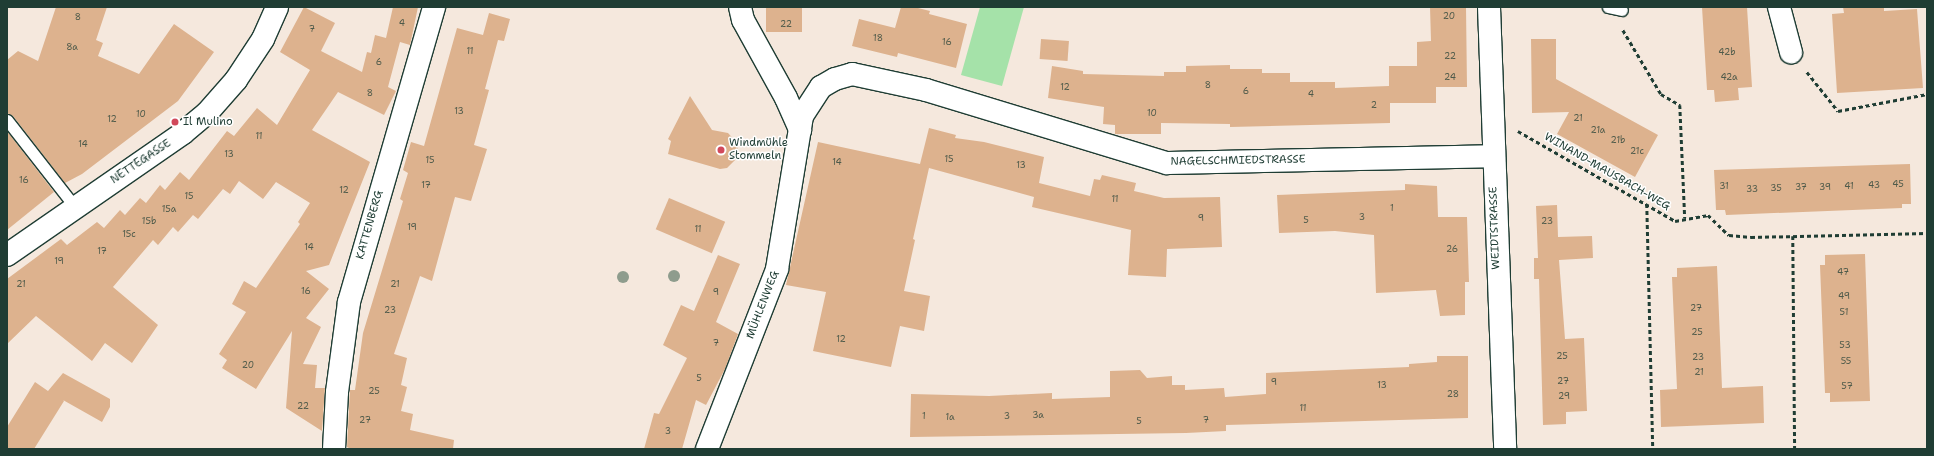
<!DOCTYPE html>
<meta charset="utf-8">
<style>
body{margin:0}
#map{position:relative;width:1934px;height:456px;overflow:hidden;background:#f5e8dd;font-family:"Shantell Sans",sans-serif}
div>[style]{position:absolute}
.green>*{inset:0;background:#a5e2a9}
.building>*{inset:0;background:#ddb28e;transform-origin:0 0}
.path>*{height:2.5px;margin-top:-1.25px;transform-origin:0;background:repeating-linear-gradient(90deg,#1f3d34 0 4px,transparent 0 7px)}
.roads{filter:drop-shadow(1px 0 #1f3d34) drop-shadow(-1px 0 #1f3d34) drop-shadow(0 1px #1f3d34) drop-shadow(0 -1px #1f3d34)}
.lane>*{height:11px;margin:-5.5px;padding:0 5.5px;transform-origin:5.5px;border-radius:5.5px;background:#fff}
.street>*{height:22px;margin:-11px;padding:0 11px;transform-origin:11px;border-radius:11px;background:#fff}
.secondary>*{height:22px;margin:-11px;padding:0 11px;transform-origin:11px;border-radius:11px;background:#fff}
.trees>*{width:12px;height:12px;margin:-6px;border-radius:50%;background:#8e9c8d}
.dots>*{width:11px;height:11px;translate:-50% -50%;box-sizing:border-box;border:2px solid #fff;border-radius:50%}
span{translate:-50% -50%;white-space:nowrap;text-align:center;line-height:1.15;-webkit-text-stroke:3px #fff;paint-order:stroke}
.number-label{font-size:9px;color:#4e5a4a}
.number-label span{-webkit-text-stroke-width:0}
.poi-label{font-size:11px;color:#1f3d34}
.left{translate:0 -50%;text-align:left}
.street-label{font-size:11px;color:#1f3d34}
.frame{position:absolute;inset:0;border:8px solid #1f3d34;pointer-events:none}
</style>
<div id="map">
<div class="green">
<i style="clip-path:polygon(980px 7px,1024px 7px,1002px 86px,961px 75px)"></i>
</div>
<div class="building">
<i style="clip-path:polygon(56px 7px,107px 7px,96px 40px,103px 43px,98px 56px,139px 74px,174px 24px,214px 52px,178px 101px,82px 174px,65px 183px,13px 116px,7px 113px,7px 60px,18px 51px,38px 61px)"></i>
<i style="clip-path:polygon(304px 7px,335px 23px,321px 51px,362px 72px,367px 52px,371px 53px,375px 35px,386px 38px,393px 7px,418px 7px,410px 45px,400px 42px,388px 87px,396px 91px,384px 115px,338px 92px,312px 130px,370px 162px,329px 265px,306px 271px,329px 289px,306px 318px,321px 327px,303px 364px,317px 365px,315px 388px,325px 388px,322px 431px,286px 408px,292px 331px,256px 389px,222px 368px,227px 360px,219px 354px,246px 312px,232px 304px,244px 281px,256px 288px,300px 224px,298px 222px,310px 203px,276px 182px,263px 199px,239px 181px,230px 194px,223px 189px,198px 219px,193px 215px,178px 232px,173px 227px,158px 245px,153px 240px,113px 287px,158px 325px,132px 363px,105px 343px,92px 361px,36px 316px,7px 344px,7px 279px,61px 239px,67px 245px,97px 222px,104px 228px,120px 210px,125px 215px,140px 198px,146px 203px,160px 185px,165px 190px,180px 172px,189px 180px,227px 131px,234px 136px,257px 108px,277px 125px,310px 70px,280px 52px)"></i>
<i style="left:766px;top:7px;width:36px;height:25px"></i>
<i style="clip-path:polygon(901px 7px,914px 7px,930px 11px,929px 14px,967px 24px,956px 68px,898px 53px,897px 57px,852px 46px,859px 19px,895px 28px)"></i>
<i style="clip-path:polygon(1430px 7px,1466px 7px,1467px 87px,1436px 87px,1436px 103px,1390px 103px,1390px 123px,1230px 127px,1230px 124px,1161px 123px,1161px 134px,1115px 134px,1115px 125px,1103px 124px,1104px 107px,1048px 98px,1052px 66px,1083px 71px,1083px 74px,1164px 76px,1164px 72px,1186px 72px,1186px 66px,1230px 65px,1230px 69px,1262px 69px,1262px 73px,1290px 73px,1290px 82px,1335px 82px,1335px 88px,1389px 86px,1389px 89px,1389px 66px,1417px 66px,1417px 42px,1431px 41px)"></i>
<i style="clip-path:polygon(1702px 7px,1747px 7px,1752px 87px,1738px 88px,1739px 100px,1715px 102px,1714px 90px,1707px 90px)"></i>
<i style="clip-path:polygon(1843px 7px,1884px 7px,1884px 11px,1917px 9px,1923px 88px,1837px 93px,1832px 14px,1844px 13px)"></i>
<i style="clip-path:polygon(489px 13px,510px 19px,504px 41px,498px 40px,485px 89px,489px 90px,474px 145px,487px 149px,471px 201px,455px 197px,432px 281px,420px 276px,394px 354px,407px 358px,401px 385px,407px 387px,401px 411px,413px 414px,410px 430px,454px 440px,453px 449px,351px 449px,347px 447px,350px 390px,355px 390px,363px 333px,403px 201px,400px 199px,408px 173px,403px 170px,411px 142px,424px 146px,457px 28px,483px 35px)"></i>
<i style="left:1041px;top:39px;width:28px;height:20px;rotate:4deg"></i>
<i style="clip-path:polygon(1531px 39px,1556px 39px,1556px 79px,1658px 135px,1635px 177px,1557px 134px,1569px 112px,1532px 113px)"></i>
<i style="clip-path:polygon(690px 96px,712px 130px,728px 133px,738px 144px,737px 158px,727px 168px,720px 169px,668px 154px,671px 141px,668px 139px)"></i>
<i style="clip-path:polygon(929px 128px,956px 135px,955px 138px,984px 142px,1044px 157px,1039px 183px,1090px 196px,1094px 179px,1100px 180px,1102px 175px,1136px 183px,1134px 191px,1164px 198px,1220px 197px,1222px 247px,1167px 249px,1166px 277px,1128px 275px,1131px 230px,1032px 207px,1034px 197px,929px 168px,913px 239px,915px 240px,904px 291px,930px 296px,924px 331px,900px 326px,891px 367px,813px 351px,826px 292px,786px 285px,818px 142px,920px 164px)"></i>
<i style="clip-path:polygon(7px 131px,54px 192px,7px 230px)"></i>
<i style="clip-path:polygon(1910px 164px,1911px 204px,1902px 204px,1902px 208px,1726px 215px,1725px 210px,1716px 210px,1714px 170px)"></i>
<i style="clip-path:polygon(1405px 184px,1437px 186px,1438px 217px,1467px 217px,1469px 282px,1465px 282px,1465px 315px,1440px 316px,1436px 290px,1376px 293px,1374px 235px,1335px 231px,1279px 233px,1277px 195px,1405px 190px)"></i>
<i style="left:669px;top:198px;width:61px;height:34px;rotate:23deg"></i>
<i style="clip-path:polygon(1557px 205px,1558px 237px,1592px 236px,1593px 258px,1559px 260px,1565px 339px,1584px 338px,1587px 411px,1566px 412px,1566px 424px,1543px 425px,1539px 279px,1534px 279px,1534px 258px,1538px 258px,1536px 206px)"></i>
<i style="clip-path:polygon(1865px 254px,1870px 401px,1830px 402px,1830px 393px,1825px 393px,1820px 265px,1825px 265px,1825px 255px)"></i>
<i style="clip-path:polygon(718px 255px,740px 264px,716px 322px,738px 334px,725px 369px,706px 405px,696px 400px,682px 449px,644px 449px,654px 413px,659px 414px,687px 358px,663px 345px,681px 305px,694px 311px)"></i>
<i style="clip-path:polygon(1717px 266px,1722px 388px,1763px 386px,1764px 423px,1661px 427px,1660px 390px,1677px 389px,1672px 277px,1677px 277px,1677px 268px)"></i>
<i style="clip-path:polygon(1437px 356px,1468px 356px,1468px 418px,1226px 425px,1226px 431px,1186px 433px,910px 437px,911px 394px,989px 396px,1052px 393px,1052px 399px,1110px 397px,1110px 371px,1140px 370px,1147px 378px,1172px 376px,1172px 385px,1185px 385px,1185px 390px,1224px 388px,1225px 397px,1266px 394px,1266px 373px,1409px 367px,1409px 364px,1437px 362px)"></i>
<i style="clip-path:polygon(63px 373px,110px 399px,110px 407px,102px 422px,63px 400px,64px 401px,34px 449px,7px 449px,7px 427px,35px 382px,48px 391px)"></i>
</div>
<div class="path">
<i style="left:1623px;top:30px;width:74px;rotate:59.3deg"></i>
<i style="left:1661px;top:94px;width:22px;rotate:30deg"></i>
<i style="left:1680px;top:105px;width:113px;rotate:87.5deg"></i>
<i style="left:1807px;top:72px;width:50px;rotate:51.5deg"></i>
<i style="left:1838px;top:111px;width:91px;rotate:-10.8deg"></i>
<i style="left:1518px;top:131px;width:181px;rotate:29.8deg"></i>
<i style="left:1675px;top:221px;width:34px;rotate:-10deg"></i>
<i style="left:1708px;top:215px;width:29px;rotate:44deg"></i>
<i style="left:1729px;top:235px;width:22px;rotate:5deg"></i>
<i style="left:1751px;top:237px;width:176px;rotate:-1.3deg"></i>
<i style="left:1647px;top:204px;width:245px;rotate:88.6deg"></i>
<i style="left:1793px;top:236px;width:213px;rotate:89.5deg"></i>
</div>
<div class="roads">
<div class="lane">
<i style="left:1608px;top:7px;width:14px;rotate:12deg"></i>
<i style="left:7px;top:120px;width:110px;rotate:52deg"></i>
</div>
<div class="street">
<i style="left:740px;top:7px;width:13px;rotate:77deg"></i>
<i style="left:743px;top:20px;width:89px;rotate:61.1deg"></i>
<i style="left:786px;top:98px;width:35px;rotate:66deg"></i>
<i style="left:1489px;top:7px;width:442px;rotate:87.9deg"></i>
<i style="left:1779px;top:7px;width:47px;rotate:75.1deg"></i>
<i style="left:334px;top:449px;width:57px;rotate:-87deg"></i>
<i style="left:337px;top:392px;width:91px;rotate:-82.4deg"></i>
<i style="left:349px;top:302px;width:307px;rotate:-73.9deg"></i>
<i style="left:707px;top:449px;width:193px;rotate:-68.7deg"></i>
<i style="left:777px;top:269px;width:155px;rotate:-80.7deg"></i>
<i style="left:802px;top:116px;width:35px;rotate:-57deg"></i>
<i style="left:821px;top:87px;width:16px;rotate:-30deg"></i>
<i style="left:835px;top:79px;width:18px;rotate:-16deg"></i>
<i style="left:852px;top:74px;width:76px;rotate:12.2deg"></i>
<i style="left:926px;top:90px;width:252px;rotate:16.9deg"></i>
<i style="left:1167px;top:163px;width:325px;rotate:-1.2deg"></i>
</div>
<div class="secondary">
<i style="left:7px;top:255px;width:214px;rotate:-34.7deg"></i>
<i style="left:183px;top:133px;width:31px;rotate:-40deg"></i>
<i style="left:207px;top:113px;width:44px;rotate:-48.7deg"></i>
<i style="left:236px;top:80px;width:49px;rotate:-56.6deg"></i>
<i style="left:263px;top:39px;width:35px;rotate:-66deg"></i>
</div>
</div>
<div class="trees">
<i style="left:674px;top:276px"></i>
<i style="left:623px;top:277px"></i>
</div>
<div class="dots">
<i style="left:175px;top:122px;background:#d1495b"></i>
<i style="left:721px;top:150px;background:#d1495b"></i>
</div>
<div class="number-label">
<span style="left:1449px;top:16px">20</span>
<span style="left:78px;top:17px">8</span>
<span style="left:402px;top:23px">4</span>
<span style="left:786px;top:24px">22</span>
<span style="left:312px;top:29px">7</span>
<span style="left:878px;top:38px">18</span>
<span style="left:947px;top:42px">16</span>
<span style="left:72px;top:47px">8a</span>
<span style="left:470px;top:51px">11</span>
<span style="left:1727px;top:52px">42b</span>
<span style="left:1450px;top:56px">22</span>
<span style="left:379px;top:62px">6</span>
<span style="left:1450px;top:77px">24</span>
<span style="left:1729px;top:77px">42a</span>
<span style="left:1208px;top:85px">8</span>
<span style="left:1065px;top:87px">12</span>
<span style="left:1246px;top:91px">6</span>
<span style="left:370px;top:93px">8</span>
<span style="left:1311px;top:94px">4</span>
<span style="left:1374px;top:105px">2</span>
<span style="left:459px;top:111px">13</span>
<span style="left:1152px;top:113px">10</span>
<span style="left:141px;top:114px">10</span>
<span style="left:1578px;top:118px">21</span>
<span style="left:112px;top:119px">12</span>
<span style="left:1598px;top:130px">21a</span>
<span style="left:259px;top:136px">11</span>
<span style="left:1618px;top:140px">21b</span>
<span style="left:83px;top:144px">14</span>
<span style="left:1637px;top:151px">21c</span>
<span style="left:229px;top:154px">13</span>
<span style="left:949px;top:159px">15</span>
<span style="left:430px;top:160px">15</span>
<span style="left:837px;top:162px">14</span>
<span style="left:1021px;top:165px">13</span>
<span style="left:24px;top:180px">16</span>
<span style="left:1898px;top:184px">45</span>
<span style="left:426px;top:185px">17</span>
<span style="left:1874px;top:185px">43</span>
<span style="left:1724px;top:186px">31</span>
<span style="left:1849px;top:186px">41</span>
<span style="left:1801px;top:187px">37</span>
<span style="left:1825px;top:187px">39</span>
<span style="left:1776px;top:188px">35</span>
<span style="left:1752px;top:189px">33</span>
<span style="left:344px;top:190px">12</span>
<span style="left:189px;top:196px">15</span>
<span style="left:1115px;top:199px">11</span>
<span style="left:1392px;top:208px">1</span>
<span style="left:169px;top:209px">15a</span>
<span style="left:1362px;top:217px">3</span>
<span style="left:1201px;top:218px">9</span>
<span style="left:1306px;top:220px">5</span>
<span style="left:149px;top:221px">15b</span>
<span style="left:1547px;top:221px">23</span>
<span style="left:412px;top:227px">19</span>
<span style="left:698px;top:229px">11</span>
<span style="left:129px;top:234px">15c</span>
<span style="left:309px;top:247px">14</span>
<span style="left:1452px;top:249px">26</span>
<span style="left:102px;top:251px">17</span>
<span style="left:59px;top:261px">19</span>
<span style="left:1843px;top:272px">47</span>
<span style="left:21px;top:284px">21</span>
<span style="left:395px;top:284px">21</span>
<span style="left:306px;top:291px">16</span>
<span style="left:716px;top:292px">9</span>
<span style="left:1844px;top:296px">49</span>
<span style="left:1696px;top:308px">27</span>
<span style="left:390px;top:310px">23</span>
<span style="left:1844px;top:312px">51</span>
<span style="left:1697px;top:332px">25</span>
<span style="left:841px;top:339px">12</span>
<span style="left:716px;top:343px">7</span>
<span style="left:1845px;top:345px">53</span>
<span style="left:1562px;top:356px">25</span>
<span style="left:1698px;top:357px">23</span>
<span style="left:1846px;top:361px">55</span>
<span style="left:248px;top:365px">20</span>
<span style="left:1699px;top:372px">21</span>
<span style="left:699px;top:378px">5</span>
<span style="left:1563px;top:381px">27</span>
<span style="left:1274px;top:382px">9</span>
<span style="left:1382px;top:385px">13</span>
<span style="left:1847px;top:386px">57</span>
<span style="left:374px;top:391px">25</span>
<span style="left:1453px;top:394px">28</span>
<span style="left:1564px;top:396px">29</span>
<span style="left:303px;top:406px">22</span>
<span style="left:1303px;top:408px">11</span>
<span style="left:1038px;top:415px">3a</span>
<span style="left:924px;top:416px">1</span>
<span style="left:1007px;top:416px">3</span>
<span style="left:950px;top:417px">1a</span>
<span style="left:365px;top:420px">27</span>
<span style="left:1206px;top:420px">7</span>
<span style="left:1139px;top:421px">5</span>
<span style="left:668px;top:431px">3</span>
</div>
<div class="poi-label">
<span class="left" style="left:183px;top:122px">Il Mulino</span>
<span class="left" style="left:729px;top:150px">Windmühle<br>Stommeln</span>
</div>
<div class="street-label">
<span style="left:1238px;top:161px;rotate:-1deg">NAGELSCHMIEDSTRASSE</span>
<span style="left:141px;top:162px;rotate:-34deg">NETTEGASSE</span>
<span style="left:1607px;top:172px;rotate:30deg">WINAND-MAUSBACH-WEG</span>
<span style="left:370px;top:225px;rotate:-74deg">KATTENBERG</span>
<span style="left:1495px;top:228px;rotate:-92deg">WEIDTSTRASSE</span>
<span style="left:763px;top:305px;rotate:-69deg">MÜHLENWEG</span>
</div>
<div class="frame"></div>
</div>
